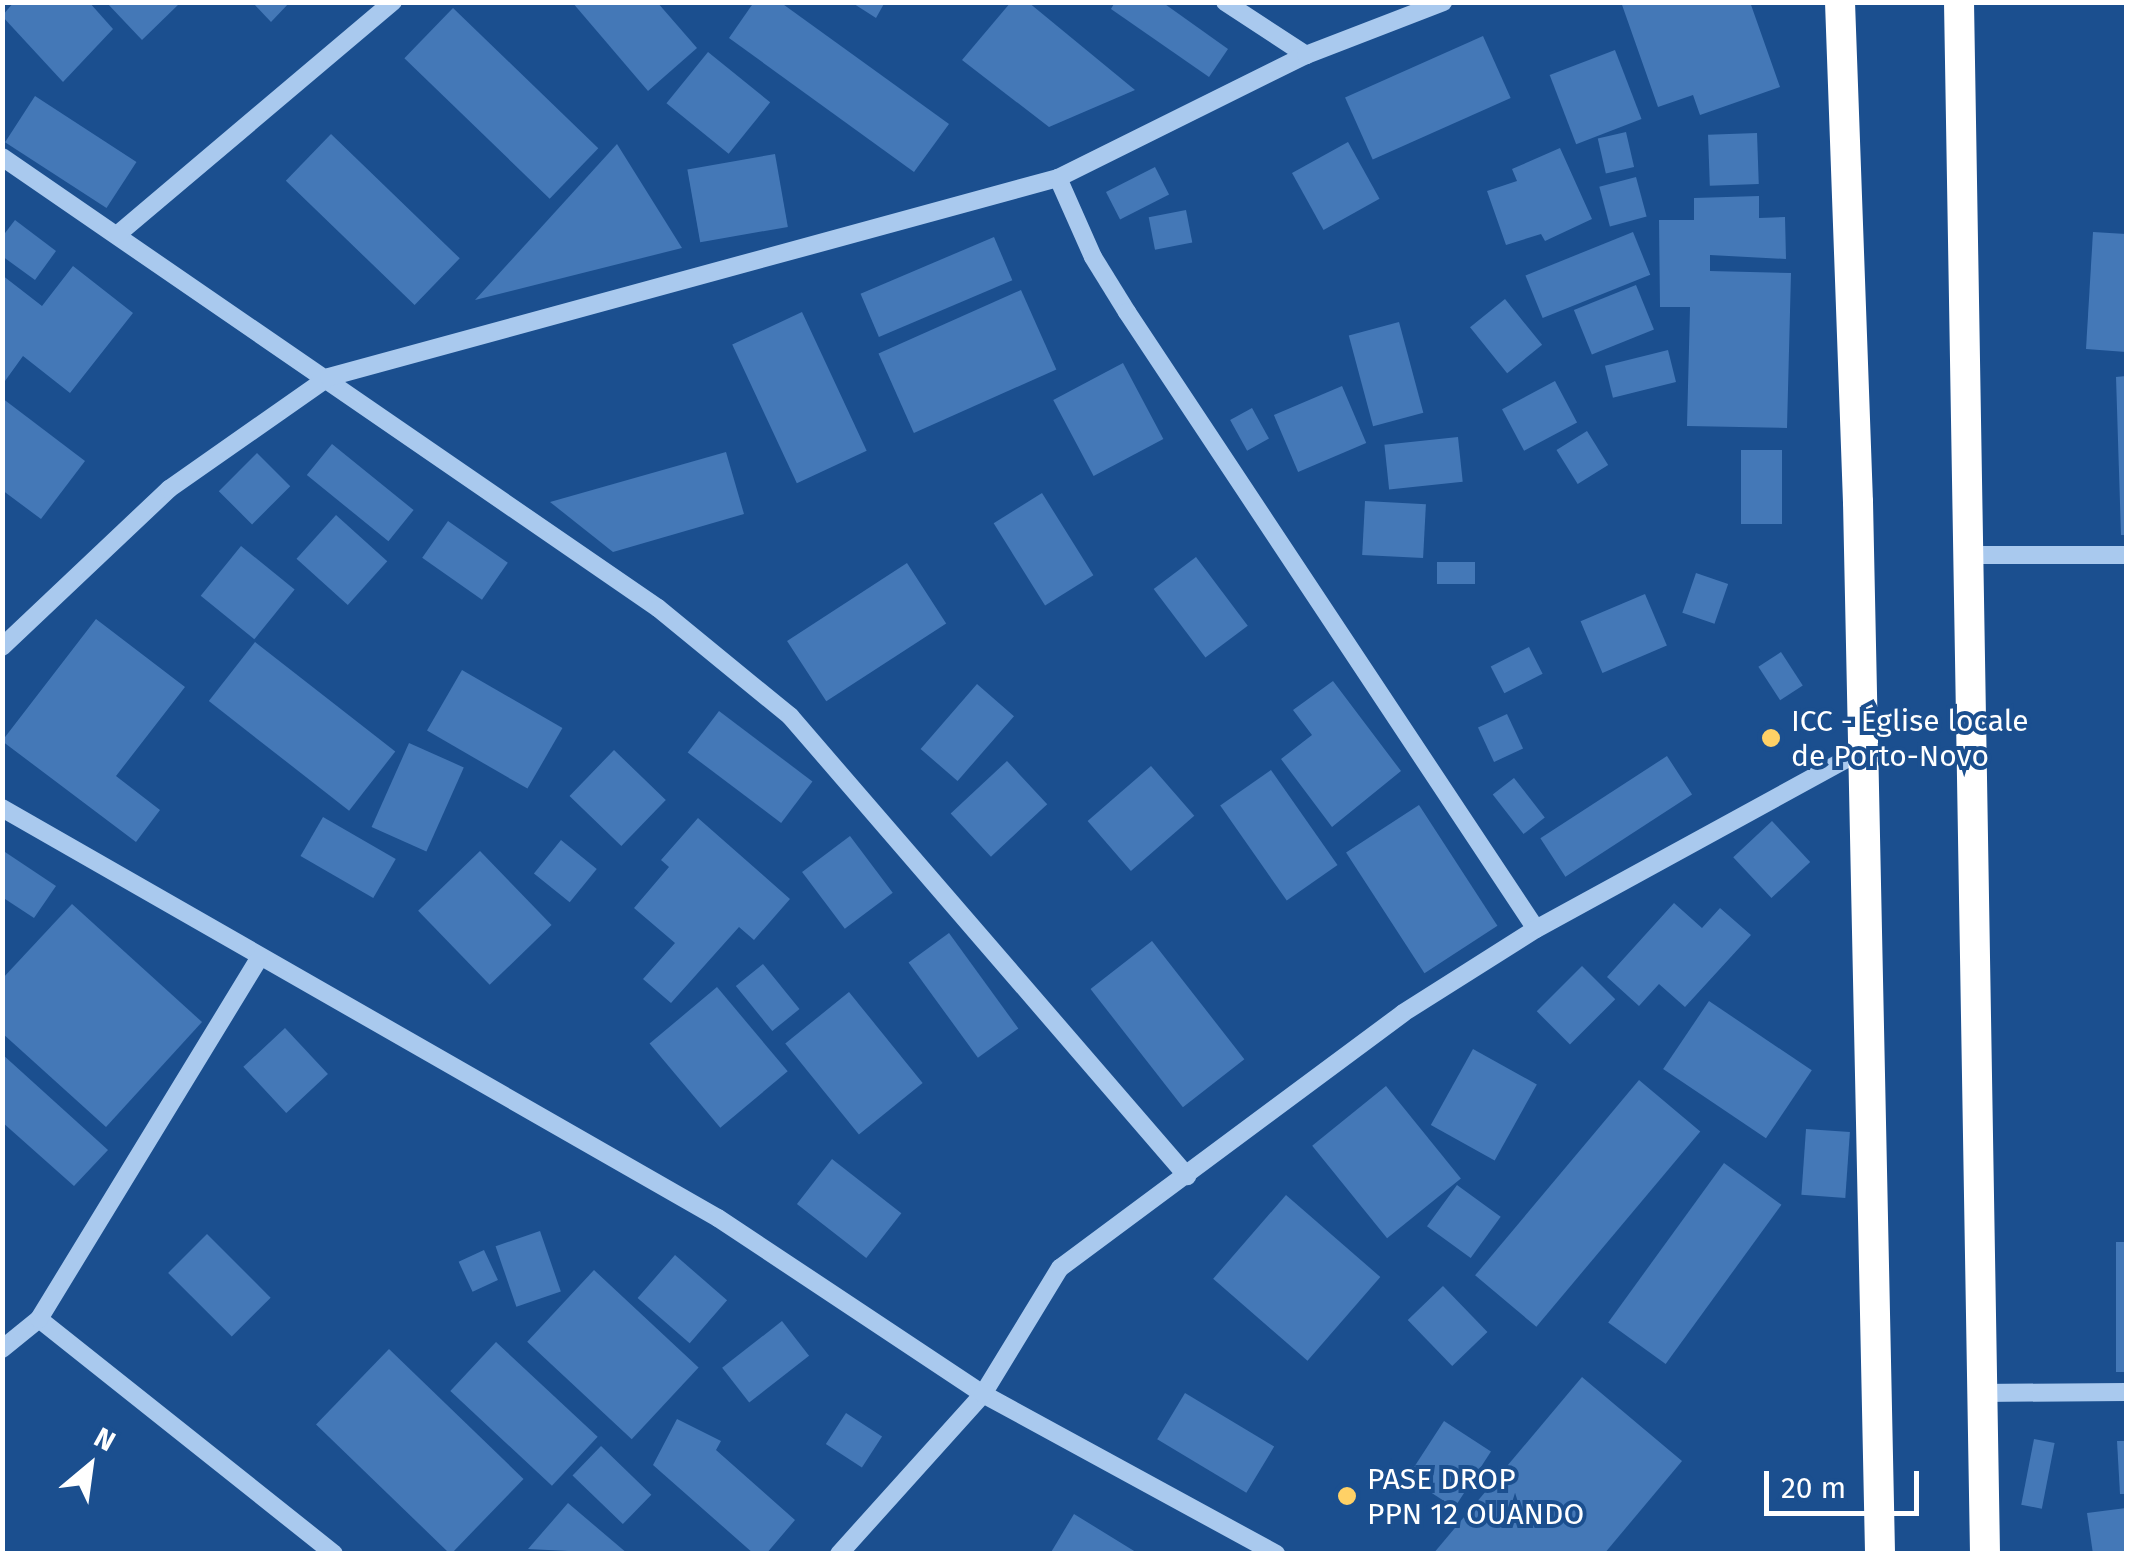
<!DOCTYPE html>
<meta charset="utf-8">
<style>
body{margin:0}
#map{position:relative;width:2129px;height:1556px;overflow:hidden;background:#1b4f8f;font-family:"Fira Sans",sans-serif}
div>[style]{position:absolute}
.building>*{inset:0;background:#4478b7;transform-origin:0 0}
.minor>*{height:18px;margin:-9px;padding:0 9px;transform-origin:9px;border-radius:9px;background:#a9c9ee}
.highway>*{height:30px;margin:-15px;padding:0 15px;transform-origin:15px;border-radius:15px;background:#fff}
.dots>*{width:28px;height:28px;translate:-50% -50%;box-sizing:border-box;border:5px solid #1b4f8f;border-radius:50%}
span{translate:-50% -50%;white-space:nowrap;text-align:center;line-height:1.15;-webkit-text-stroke:8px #1b4f8f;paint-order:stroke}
.poi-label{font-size:30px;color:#fff}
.left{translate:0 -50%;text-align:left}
.frame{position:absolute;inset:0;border:5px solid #fff;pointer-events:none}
.north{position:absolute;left:40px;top:1416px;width:100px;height:100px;-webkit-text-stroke:8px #1b4f8f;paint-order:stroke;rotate:29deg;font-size:28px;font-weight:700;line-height:40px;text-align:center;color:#fff}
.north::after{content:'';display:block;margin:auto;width:35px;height:45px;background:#fff;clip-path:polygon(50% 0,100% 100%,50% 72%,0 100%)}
.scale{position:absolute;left:1764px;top:1471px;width:155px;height:45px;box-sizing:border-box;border:5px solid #fff;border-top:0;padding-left:12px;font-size:30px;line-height:35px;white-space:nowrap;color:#fff;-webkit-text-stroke:8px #1b4f8f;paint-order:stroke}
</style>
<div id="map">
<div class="building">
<i style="clip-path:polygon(14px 2px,89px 2px,113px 29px,63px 82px,2px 16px)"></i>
<i style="clip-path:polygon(106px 2px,181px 2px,142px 40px)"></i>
<i style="clip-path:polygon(252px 2px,290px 2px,271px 22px)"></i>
<i style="clip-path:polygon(572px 2px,657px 2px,697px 48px,648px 91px)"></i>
<i style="clip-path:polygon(754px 2px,780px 2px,949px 124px,914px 172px,729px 38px)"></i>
<i style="clip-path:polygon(851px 2px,885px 2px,876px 18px)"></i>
<i style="clip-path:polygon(1011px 2px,1028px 2px,1135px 90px,1049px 127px,962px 60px)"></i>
<i style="clip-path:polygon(1115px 2px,1162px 2px,1228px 49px,1209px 77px,1111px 9px)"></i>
<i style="clip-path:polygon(1621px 2px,1750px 2px,1780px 87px,1700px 115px,1693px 95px,1658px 107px)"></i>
<i style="left:453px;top:8px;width:202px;height:70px;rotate:44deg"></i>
<i style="left:1483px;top:36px;width:68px;height:151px;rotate:66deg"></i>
<i style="left:1615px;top:50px;width:74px;height:70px;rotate:69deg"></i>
<i style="left:708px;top:52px;width:80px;height:66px;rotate:39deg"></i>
<i style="left:35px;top:96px;width:121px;height:55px;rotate:33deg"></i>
<i style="left:1626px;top:132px;width:36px;height:29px;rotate:77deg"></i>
<i style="left:1757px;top:133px;width:51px;height:49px;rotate:88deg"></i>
<i style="left:331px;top:134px;width:179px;height:65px;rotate:44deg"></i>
<i style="left:1348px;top:142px;width:65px;height:64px;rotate:61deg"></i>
<i style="clip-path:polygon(617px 144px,682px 248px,475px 300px)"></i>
<i style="clip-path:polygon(1560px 148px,1592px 219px,1545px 241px,1541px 234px,1506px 245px,1487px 191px,1517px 181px,1512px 169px)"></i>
<i style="left:775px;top:154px;width:74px;height:89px;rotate:80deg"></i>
<i style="left:1155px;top:167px;width:31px;height:55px;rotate:63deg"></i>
<i style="left:1636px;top:177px;width:41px;height:38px;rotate:75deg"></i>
<i style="clip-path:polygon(1759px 196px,1759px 218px,1785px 217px,1786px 259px,1710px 255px,1710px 271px,1791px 273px,1787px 428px,1687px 426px,1690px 307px,1660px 307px,1659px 220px,1694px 220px,1694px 198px)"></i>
<i style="left:1186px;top:210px;width:33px;height:38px;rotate:79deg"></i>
<i style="clip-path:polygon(15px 220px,56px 251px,35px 280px,2px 256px,2px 237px)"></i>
<i style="left:1633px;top:232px;width:46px;height:116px;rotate:68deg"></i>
<i style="clip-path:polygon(2093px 232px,2126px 234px,2126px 352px,2086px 349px)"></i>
<i style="left:994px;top:237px;width:47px;height:145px;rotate:67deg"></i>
<i style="clip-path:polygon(73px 266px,133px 313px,70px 393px,23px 356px,5px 381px,2px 275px,42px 306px)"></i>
<i style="left:1636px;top:285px;width:48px;height:67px;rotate:68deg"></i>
<i style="left:1021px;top:290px;width:87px;height:156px;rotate:66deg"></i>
<i style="left:1505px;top:299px;width:59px;height:45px;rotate:51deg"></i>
<i style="left:802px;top:312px;width:153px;height:77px;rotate:65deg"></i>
<i style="left:1399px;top:322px;width:94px;height:52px;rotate:75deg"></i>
<i style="left:1668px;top:350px;width:33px;height:65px;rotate:76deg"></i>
<i style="left:1123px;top:363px;width:86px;height:79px;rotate:62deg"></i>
<i style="clip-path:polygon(2126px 376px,2126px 535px,2121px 535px,2116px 377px)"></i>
<i style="left:1555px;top:381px;width:47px;height:60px;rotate:62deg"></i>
<i style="left:1342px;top:386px;width:62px;height:74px;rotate:67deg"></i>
<i style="clip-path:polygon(2px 398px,85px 461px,41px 519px,2px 490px)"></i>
<i style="left:1252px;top:408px;width:35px;height:25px;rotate:61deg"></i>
<i style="left:1587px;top:431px;width:40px;height:36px;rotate:58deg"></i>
<i style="left:1458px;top:437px;width:45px;height:74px;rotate:84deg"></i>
<i style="left:332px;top:444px;width:105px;height:40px;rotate:39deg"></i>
<i style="left:1741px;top:450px;width:41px;height:74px"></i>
<i style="clip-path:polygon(726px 452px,744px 514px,613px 552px,550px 502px)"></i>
<i style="left:257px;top:453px;width:47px;height:54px;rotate:45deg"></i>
<i style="left:1042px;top:493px;width:97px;height:57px;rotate:58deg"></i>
<i style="left:1365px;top:501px;width:61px;height:54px;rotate:3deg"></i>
<i style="left:336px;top:515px;width:69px;height:59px;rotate:42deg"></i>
<i style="left:448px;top:521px;width:73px;height:45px;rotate:35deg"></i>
<i style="left:241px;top:546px;width:69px;height:64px;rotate:39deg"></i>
<i style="left:1196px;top:557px;width:86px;height:53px;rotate:53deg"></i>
<i style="left:1437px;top:562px;width:38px;height:22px"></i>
<i style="left:907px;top:563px;width:72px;height:143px;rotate:57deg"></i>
<i style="left:1696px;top:573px;width:34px;height:42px;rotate:19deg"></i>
<i style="left:1645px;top:594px;width:56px;height:70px;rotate:67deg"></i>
<i style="clip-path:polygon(96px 619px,185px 687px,116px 776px,160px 810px,136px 842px,2px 741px)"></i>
<i style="left:255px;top:642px;width:178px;height:75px;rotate:38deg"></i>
<i style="left:1529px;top:647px;width:30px;height:43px;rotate:63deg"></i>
<i style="left:1781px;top:652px;width:40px;height:27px;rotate:57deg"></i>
<i style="left:462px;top:670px;width:116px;height:70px;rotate:30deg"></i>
<i style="clip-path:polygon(1333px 681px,1401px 771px,1332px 827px,1281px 759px,1312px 735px,1293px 710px)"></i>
<i style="left:977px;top:684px;width:49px;height:86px;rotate:41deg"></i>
<i style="left:719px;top:711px;width:117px;height:52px;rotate:37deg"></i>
<i style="left:1507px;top:714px;width:38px;height:32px;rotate:65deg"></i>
<i style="left:409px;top:743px;width:60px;height:92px;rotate:24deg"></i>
<i style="left:614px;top:750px;width:72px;height:64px;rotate:44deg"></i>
<i style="left:1667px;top:756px;width:46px;height:151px;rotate:57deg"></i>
<i style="left:1007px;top:761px;width:59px;height:77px;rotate:47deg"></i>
<i style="left:1151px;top:766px;width:66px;height:84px;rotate:49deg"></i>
<i style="left:1271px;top:770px;width:116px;height:62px;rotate:55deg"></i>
<i style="left:1514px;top:778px;width:50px;height:27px;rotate:52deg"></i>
<i style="left:1419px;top:805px;width:144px;height:87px;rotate:57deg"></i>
<i style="left:323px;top:817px;width:84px;height:45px;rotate:30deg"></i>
<i style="clip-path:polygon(698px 818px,790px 899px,754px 940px,739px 927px,671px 1003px,643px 979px,675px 943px,634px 908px,669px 867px,661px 860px)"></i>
<i style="left:1772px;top:821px;width:56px;height:53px;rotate:47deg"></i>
<i style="left:850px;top:836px;width:71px;height:60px;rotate:53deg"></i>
<i style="left:561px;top:840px;width:46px;height:43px;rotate:39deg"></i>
<i style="clip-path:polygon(2px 850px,56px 886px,34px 918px,2px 897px)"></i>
<i style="left:480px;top:851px;width:103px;height:86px;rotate:46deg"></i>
<i style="clip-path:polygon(1674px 903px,1702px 928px,1720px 908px,1751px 935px,1685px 1007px,1659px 984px,1639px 1006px,1607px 977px)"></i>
<i style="clip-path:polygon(72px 904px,202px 1022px,106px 1127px,2px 1033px,2px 979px)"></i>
<i style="left:949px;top:933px;width:118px;height:50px;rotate:54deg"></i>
<i style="left:1152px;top:941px;width:150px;height:78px;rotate:52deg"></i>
<i style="left:763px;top:964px;width:58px;height:35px;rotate:51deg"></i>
<i style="left:1582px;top:966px;width:47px;height:64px;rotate:45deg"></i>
<i style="left:717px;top:987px;width:110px;height:88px;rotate:50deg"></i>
<i style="left:849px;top:992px;width:117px;height:82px;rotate:51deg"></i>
<i style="left:1709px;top:1001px;width:124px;height:82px;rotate:34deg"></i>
<i style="left:285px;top:1028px;width:63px;height:57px;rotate:47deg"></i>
<i style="left:1473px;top:1049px;width:73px;height:87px;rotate:29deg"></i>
<i style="clip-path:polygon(2px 1054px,108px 1150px,74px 1186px,2px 1122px)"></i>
<i style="left:1639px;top:1080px;width:80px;height:255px;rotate:40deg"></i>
<i style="left:1386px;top:1086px;width:119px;height:95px;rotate:51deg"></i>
<i style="left:1806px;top:1129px;width:44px;height:66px;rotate:4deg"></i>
<i style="left:832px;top:1159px;width:88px;height:57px;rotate:38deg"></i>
<i style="left:1724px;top:1163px;width:71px;height:197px;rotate:36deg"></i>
<i style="left:1457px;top:1185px;width:54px;height:51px;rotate:36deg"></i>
<i style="left:1286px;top:1195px;width:125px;height:111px;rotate:41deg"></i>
<i style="left:540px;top:1231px;width:64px;height:47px;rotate:71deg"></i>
<i style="left:207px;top:1234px;width:90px;height:55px;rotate:45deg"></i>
<i style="left:2116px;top:1242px;width:10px;height:130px"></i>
<i style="left:484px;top:1250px;width:33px;height:28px;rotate:65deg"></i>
<i style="left:675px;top:1255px;width:69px;height:57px;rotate:41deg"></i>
<i style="left:594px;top:1270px;width:143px;height:98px;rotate:43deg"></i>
<i style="left:1443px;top:1286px;width:64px;height:49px;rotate:46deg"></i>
<i style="left:782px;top:1321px;width:44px;height:76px;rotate:52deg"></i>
<i style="left:496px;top:1342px;width:139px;height:67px;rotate:43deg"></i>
<i style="left:389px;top:1349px;width:187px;height:105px;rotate:44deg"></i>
<i style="clip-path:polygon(1582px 1377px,1682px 1461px,1604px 1554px,1433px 1554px)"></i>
<i style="left:1185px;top:1393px;width:104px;height:54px;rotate:31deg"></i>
<i style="left:846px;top:1413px;width:43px;height:37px;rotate:33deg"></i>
<i style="clip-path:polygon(677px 1419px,721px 1441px,716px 1450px,795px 1520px,766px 1554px,754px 1554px,653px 1465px)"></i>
<i style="left:1444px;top:1421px;width:56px;height:67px;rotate:33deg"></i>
<i style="left:2034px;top:1439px;width:21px;height:67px;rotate:11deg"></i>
<i style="clip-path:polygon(2117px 1441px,2126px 1441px,2126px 1494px,2120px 1494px)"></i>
<i style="left:601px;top:1446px;width:70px;height:41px;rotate:44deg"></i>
<i style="clip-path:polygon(568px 1503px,628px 1554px,528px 1549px)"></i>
<i style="clip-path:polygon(2126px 1508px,2126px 1554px,2093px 1554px,2087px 1513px)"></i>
<i style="clip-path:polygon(1074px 1514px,1139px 1554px,1050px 1554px)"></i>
</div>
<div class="minor">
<i style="left:1225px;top:2px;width:97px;rotate:33.2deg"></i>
<i style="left:2px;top:157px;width:796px;rotate:34.51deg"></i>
<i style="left:658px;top:608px;width:171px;rotate:39.3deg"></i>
<i style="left:790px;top:716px;width:608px;rotate:49.2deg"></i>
<i style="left:1058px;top:178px;width:86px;rotate:66.1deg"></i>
<i style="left:1093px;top:257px;width:65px;rotate:58.3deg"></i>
<i style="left:1127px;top:312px;width:740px;rotate:56.46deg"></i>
<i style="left:118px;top:234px;width:360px;rotate:-40.2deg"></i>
<i style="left:1969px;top:555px;width:157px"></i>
<i style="left:2px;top:647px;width:230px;rotate:-43.4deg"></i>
<i style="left:169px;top:489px;width:195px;rotate:-35deg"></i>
<i style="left:329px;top:377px;width:756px;rotate:-15.27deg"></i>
<i style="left:1058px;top:178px;width:277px;rotate:-26.4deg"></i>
<i style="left:1306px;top:55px;width:147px;rotate:-21.1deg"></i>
<i style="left:2px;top:808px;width:825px;rotate:29.8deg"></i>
<i style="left:718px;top:1218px;width:318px;rotate:33.6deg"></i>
<i style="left:983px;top:1394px;width:334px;rotate:28.6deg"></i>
<i style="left:39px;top:1319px;width:377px;rotate:38.5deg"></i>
<i style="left:2px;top:1349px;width:48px;rotate:-39deg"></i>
<i style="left:39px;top:1319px;width:422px;rotate:-58.6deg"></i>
<i style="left:1979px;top:1393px;width:147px;rotate:-0.4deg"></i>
<i style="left:839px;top:1554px;width:215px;rotate:-48deg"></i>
<i style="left:983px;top:1394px;width:148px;rotate:-58.6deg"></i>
<i style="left:1060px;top:1268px;width:427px;rotate:-36.6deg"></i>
<i style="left:1403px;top:1013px;width:157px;rotate:-32.3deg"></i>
<i style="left:1536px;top:929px;width:371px;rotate:-28.7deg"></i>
</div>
<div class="highway">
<i style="left:1840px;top:2px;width:500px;rotate:87.94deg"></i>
<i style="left:1858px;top:502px;width:1052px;rotate:88.8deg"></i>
<i style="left:1959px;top:2px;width:1552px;rotate:89.04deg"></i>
</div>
<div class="dots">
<i style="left:1771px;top:738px;background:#ffd166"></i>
<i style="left:1347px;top:1496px;background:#ffd166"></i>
</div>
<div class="poi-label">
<span class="left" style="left:1791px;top:738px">ICC - Église locale<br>de Porto-Novo</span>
<span class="left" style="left:1367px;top:1496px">PASE DROP<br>PPN 12 OUANDO</span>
</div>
<div class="frame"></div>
<div class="north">N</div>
<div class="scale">20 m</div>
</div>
